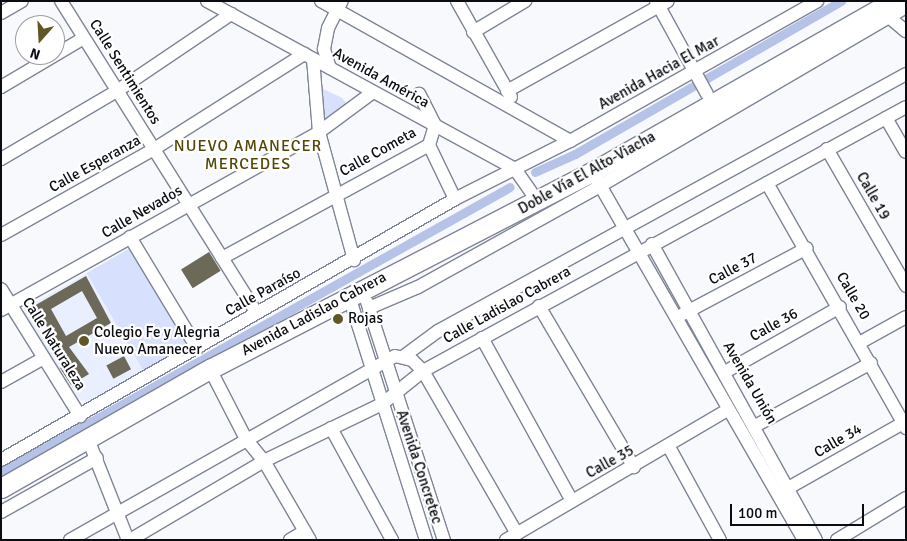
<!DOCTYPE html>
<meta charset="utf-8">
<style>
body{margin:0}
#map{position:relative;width:907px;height:541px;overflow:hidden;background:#f8f9fd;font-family:Signika,sans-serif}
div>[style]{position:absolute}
.built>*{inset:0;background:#e9efff}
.green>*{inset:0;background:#d7e1fd;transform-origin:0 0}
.canal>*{height:9px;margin:-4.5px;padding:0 4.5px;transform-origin:4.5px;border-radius:4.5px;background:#b5c3e9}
.building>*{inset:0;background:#6c6958;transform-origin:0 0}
.roads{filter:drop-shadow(1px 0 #7e8595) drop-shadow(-1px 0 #7e8595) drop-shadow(0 1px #7e8595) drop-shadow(0 -1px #7e8595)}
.minor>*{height:12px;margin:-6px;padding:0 6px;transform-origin:6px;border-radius:6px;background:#fff}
.highway>*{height:19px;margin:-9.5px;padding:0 9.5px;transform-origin:9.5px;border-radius:9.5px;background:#fff}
.dots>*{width:14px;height:14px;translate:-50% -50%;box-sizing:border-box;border:2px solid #fff;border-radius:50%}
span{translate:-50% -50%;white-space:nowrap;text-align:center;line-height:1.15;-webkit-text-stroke:4.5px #fff;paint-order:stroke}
.street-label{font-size:15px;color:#0a0c12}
.poi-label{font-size:15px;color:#0a0c12}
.left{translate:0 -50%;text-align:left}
.neighbourhood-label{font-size:16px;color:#514603;letter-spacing:1px}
.frame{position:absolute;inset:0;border:2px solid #0a0c12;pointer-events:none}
.north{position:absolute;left:15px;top:15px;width:50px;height:50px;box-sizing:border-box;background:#fff;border:1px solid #9d9ea0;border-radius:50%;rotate:199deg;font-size:14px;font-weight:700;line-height:20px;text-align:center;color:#0a0c12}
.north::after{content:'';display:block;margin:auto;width:18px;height:22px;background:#605724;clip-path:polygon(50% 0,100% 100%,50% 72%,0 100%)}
.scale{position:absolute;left:730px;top:504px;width:134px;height:22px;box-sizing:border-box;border:2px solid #0a0c12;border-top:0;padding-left:6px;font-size:15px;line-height:18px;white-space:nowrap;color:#0a0c12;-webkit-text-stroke:4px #fff;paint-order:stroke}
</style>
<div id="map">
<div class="built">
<i style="clip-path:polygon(87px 273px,143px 371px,86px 402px,78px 398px,24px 313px,27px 307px)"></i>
</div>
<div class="green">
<i style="clip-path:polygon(311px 83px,342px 98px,349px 107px,321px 126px)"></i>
<i style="left:130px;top:248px;width:113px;height:50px;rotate:60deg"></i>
</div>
<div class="canal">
<i style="left:535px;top:172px;width:44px;rotate:-24.2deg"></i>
<i style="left:575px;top:154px;width:307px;rotate:-29.9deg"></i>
<i style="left:1px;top:472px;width:583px;rotate:-29.25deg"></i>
</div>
<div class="building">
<i style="left:209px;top:252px;width:22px;height:33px;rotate:58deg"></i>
<i style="clip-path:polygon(evenodd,86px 276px,111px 323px,69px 347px,89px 374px,71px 385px,60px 368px,69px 362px,34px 306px,86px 276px,82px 291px,97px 318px,66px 336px,51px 309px,82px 291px)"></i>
<i style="left:124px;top:356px;width:15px;height:20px;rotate:62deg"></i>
</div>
<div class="roads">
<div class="minor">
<i style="left:61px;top:1px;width:368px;rotate:57.9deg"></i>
<i style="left:207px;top:1px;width:351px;rotate:28.6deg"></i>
<i style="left:515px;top:169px;width:28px;rotate:55deg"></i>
<i style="left:321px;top:1px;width:286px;rotate:29.3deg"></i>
<i style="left:457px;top:1px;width:110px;rotate:60.6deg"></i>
<i style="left:656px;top:1px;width:106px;rotate:61.3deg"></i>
<i style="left:883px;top:12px;width:30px;rotate:40deg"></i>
<i style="left:1px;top:13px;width:24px;rotate:-30deg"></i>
<i style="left:473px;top:32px;width:61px;rotate:-30.8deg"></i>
<i style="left:313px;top:59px;width:73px;rotate:85.3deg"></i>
<i style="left:319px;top:132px;width:133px;rotate:74.7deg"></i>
<i style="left:330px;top:68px;width:20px;rotate:-108deg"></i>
<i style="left:324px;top:49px;width:21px;rotate:-79deg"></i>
<i style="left:328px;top:28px;width:30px;rotate:-63deg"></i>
<i style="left:1px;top:87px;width:96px;rotate:-30.6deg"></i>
<i style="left:507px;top:91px;width:184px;rotate:-29.2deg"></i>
<i style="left:886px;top:118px;width:39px;rotate:60deg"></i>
<i style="left:429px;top:145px;width:60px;rotate:64.3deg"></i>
<i style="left:827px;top:149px;width:158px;rotate:60deg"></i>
<i style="left:1px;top:159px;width:134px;rotate:-30.4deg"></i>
<i style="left:117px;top:91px;width:138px;rotate:-34deg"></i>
<i style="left:597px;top:180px;width:415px;rotate:60.1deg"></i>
<i style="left:767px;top:183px;width:282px;rotate:60.4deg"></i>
<i style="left:1px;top:235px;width:176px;rotate:-29.3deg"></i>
<i style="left:154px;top:149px;width:178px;rotate:-32.3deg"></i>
<i style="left:130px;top:237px;width:130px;rotate:58.9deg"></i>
<i style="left:652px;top:244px;width:338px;rotate:61deg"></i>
<i style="left:222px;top:258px;width:236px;rotate:-28.6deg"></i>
<i style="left:429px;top:145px;width:21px;rotate:-73deg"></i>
<i style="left:435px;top:125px;width:35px;rotate:-117deg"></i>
<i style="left:1px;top:289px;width:150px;rotate:58.1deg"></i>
<i style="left:349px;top:296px;width:256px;rotate:72.5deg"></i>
<i style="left:367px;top:302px;width:250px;rotate:72.1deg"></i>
<i style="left:539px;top:306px;width:187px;rotate:59.5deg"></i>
<i style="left:369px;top:308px;width:53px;rotate:-23.2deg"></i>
<i style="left:418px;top:287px;width:208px;rotate:-29deg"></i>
<i style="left:600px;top:186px;width:355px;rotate:-30.3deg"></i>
<i style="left:1px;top:310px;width:364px;rotate:-29.2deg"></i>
<i style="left:319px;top:132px;width:67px;rotate:-36.5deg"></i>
<i style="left:683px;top:314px;width:140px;rotate:-28deg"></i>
<i style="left:482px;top:338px;width:186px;rotate:61.1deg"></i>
<i style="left:861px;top:342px;width:51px;rotate:-29.1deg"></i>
<i style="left:404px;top:356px;width:42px;rotate:-36.3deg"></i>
<i style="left:438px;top:331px;width:534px;rotate:-28.77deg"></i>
<i style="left:210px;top:369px;width:79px;rotate:62.8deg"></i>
<i style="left:246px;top:439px;width:28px;rotate:51deg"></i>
<i style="left:264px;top:461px;width:91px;rotate:59.8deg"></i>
<i style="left:725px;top:372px;width:132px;rotate:-29.5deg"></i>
<i style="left:1px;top:382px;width:49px;rotate:-29.2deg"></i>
<i style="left:755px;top:426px;width:132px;rotate:-28.5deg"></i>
<i style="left:331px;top:428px;width:128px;rotate:61.4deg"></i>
<i style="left:88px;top:439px;width:109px;rotate:68.4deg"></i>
<i style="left:669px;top:447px;width:106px;rotate:61.3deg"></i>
<i style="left:1px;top:460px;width:524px;rotate:-29.89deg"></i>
<i style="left:455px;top:199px;width:129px;rotate:-26.8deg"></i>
<i style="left:570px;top:141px;width:284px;rotate:-29.5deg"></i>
<i style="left:790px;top:487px;width:130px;rotate:-29.5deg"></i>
<i style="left:1px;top:512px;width:110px;rotate:-29.4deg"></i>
<i style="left:70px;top:540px;width:373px;rotate:-29.5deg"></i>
<i style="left:395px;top:356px;width:17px;rotate:13deg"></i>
<i style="left:412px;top:360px;width:16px;rotate:45deg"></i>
<i style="left:423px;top:371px;width:188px;rotate:60deg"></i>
<i style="left:130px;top:540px;width:156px;rotate:-30.5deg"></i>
<i style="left:264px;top:461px;width:131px;rotate:-25.8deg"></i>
<i style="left:382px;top:404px;width:53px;rotate:-38.8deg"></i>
<i style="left:423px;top:371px;width:550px;rotate:-28.66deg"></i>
<i style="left:290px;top:540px;width:17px;rotate:-31deg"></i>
<i style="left:506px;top:540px;width:257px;rotate:-30.4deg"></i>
<i style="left:837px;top:540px;width:81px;rotate:-31.3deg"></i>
</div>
<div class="highway">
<i style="left:1px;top:488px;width:241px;rotate:-29.7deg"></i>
<i style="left:210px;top:369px;width:430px;rotate:-27.3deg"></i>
<i style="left:592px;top:172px;width:346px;rotate:-29.6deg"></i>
</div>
</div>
<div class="dots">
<i style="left:338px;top:319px;background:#605724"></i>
<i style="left:84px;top:341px;background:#605724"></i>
</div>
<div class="street-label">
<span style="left:125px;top:72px;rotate:58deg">Calle Sentimientos</span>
<span style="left:659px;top:73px;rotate:-29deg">Avenida Hacia El Mar</span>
<span style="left:381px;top:78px;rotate:29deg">Avenida América</span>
<span style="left:378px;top:152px;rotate:-29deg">Calle Cometa</span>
<span style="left:95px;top:164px;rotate:-29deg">Calle Esperanza</span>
<span style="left:587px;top:173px;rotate:-29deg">Doble Vía El Alto-Viacha</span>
<span style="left:873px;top:196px;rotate:60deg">Calle 19</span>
<span style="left:142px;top:212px;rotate:-30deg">Calle Nevados</span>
<span style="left:733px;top:269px;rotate:-28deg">Calle 37</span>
<span style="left:263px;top:292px;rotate:-29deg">Calle Paraíso</span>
<span style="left:853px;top:296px;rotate:60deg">Calle 20</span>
<span style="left:507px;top:305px;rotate:-29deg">Calle Ladislao Cabrera</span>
<span style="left:314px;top:314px;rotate:-28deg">Avenida Ladislao Cabrera</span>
<span style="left:774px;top:325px;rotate:-29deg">Calle 36</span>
<span style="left:54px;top:344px;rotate:58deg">Calle Naturaleza</span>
<span style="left:750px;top:383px;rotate:60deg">Avenida Unión</span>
<span style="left:838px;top:441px;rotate:-30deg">Calle 34</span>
<span style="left:610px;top:462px;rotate:-29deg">Calle 35</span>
<span style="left:419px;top:467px;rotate:72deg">Avenida Concretec</span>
</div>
<div class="poi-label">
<span class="left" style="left:348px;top:319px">Rojas</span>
<span class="left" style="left:94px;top:341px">Colegio Fe y Alegria<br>Nuevo Amanecer</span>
</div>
<div class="neighbourhood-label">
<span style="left:248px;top:155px">NUEVO AMANECER<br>MERCEDES</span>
</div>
<div class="frame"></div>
<div class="north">N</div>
<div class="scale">100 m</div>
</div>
